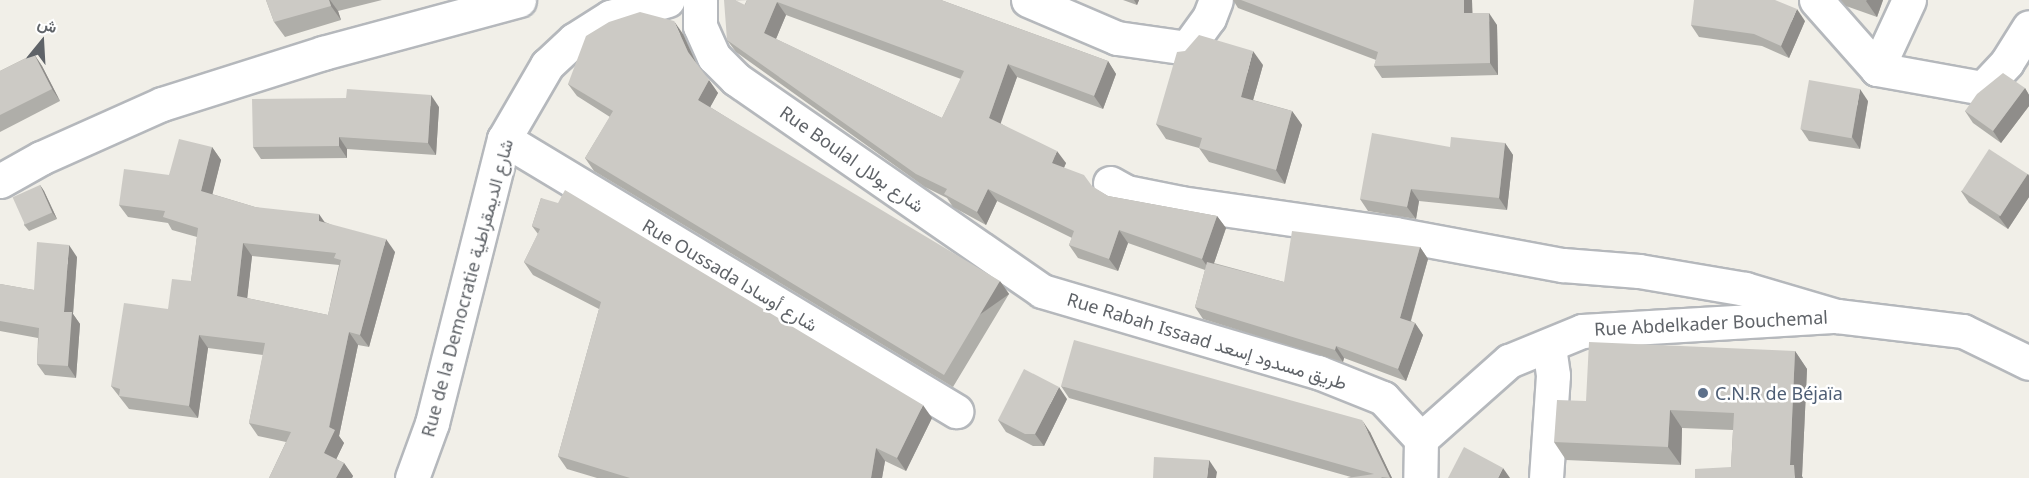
<!DOCTYPE html>
<meta charset="utf-8">
<style>
body{margin:0}
#map{position:relative;width:2029px;height:478px;overflow:hidden;background:#f1efe8;font-family:"Noto Sans",Vazirmatn,sans-serif}
div>[style]{position:absolute}
.roads{filter:drop-shadow(2px 0 #b5b8bc) drop-shadow(-2px 0 #b5b8bc) drop-shadow(0 2px #b5b8bc) drop-shadow(0 -2px #b5b8bc)}
.minor>*{height:33px;margin:-16.5px;padding:0 16.5px;transform-origin:16.5px;border-radius:16.5px;background:#fff}
.wall>*{inset:0;background:#afaea9}
.shaded-wall>*{inset:0;background:#8f8d8a;transform-origin:0 0}
.building>*{inset:0;background:#cccac5;transform-origin:0 0}
.dots>*{width:16px;height:16px;translate:-50% -50%;box-sizing:border-box;border:3px solid #fff;border-radius:50%}
span{translate:-50% -50%;white-space:nowrap;text-align:center;line-height:1.15;-webkit-text-stroke:5px #fff;paint-order:stroke}
.street-label{font-size:18px;color:#5f6368}
.service-label{font-size:18px;color:#4e5e75}
.left{translate:0 -50%;text-align:left}
.north{position:absolute;left:12px;top:12px;width:60px;height:60px;-webkit-text-stroke:4px #fff;paint-order:stroke;rotate:18deg;font-size:16px;font-weight:700;line-height:24px;text-align:center;color:#5f6368}
.north::after{content:'';display:block;margin:auto;width:21px;height:27px;background:#5f6368;clip-path:polygon(50% 0,100% 100%,50% 72%,0 100%)}
</style>
<div id="map">
<div class="roads">
<div class="minor">
<i style="left:700px;top:0;width:26px;rotate:90deg"></i>
<i style="left:700px;top:26px;width:34px;rotate:66deg"></i>
<i style="left:714px;top:57px;width:31px;rotate:45deg"></i>
<i style="left:736px;top:79px;width:372px;rotate:34.7deg"></i>
<i style="left:1042px;top:291px;width:288px;rotate:16.4deg"></i>
<i style="left:1318px;top:372px;width:70px;rotate:21.8deg"></i>
<i style="left:1383px;top:398px;width:56px;rotate:47.2deg"></i>
<i style="left:1421px;top:439px;width:39px;rotate:91deg"></i>
<i style="left:1028px;top:0;width:97px;rotate:23.1deg"></i>
<i style="left:1117px;top:38px;width:71px;rotate:8.1deg"></i>
<i style="left:1187px;top:48px;width:37px;rotate:-54deg"></i>
<i style="left:1209px;top:18px;width:19px;rotate:-69deg"></i>
<i style="left:1816px;top:0;width:92px;rotate:48.5deg"></i>
<i style="left:1877px;top:69px;width:108px;rotate:10.2deg"></i>
<i style="left:1983px;top:88px;width:35px;rotate:-47deg"></i>
<i style="left:2007px;top:62px;width:41px;rotate:-57.8deg"></i>
<i style="left:1877px;top:69px;width:76px;rotate:-65.1deg"></i>
<i style="left:504px;top:139px;width:528px;rotate:31.04deg"></i>
<i style="left:0;top:181px;width:47px;rotate:-29.3deg"></i>
<i style="left:41px;top:158px;width:133px;rotate:-24.1deg"></i>
<i style="left:162px;top:104px;width:169px;rotate:-17.6deg"></i>
<i style="left:323px;top:53px;width:203px;rotate:-15.1deg"></i>
<i style="left:1110px;top:183px;width:18px;rotate:29deg"></i>
<i style="left:1126px;top:192px;width:56px;rotate:11.3deg"></i>
<i style="left:1181px;top:203px;width:216px;rotate:8.2deg"></i>
<i style="left:1395px;top:234px;width:171px;rotate:10.5deg"></i>
<i style="left:1563px;top:265px;width:76px;rotate:4.5deg"></i>
<i style="left:1639px;top:271px;width:108px;rotate:9.6deg"></i>
<i style="left:1745px;top:289px;width:96px;rotate:16.4deg"></i>
<i style="left:1421px;top:439px;width:118px;rotate:-41.6deg"></i>
<i style="left:1509px;top:361px;width:79px;rotate:-22.3deg"></i>
<i style="left:1582px;top:331px;width:255px;rotate:-3.4deg"></i>
<i style="left:1837px;top:316px;width:127px;rotate:6.8deg"></i>
<i style="left:1963px;top:331px;width:73px;rotate:25.9deg"></i>
<i style="left:412px;top:478px;width:59px;rotate:-70deg"></i>
<i style="left:432px;top:423px;width:293px;rotate:-75.8deg"></i>
<i style="left:504px;top:139px;width:86px;rotate:-59.8deg"></i>
<i style="left:547px;top:65px;width:37px;rotate:-43deg"></i>
<i style="left:574px;top:40px;width:43px;rotate:-32.6deg"></i>
<i style="left:610px;top:17px;width:60px;rotate:-16.3deg"></i>
<i style="left:1546px;top:478px;width:103px;rotate:-86.1deg"></i>
<i style="left:1553px;top:375px;width:30px;rotate:-98deg"></i>
</div>
</div>
<div class="wall">
<i style="clip-path:polygon(266px 0,382px 0,338px 11px,341px 20px,285px 37px,274px 22px)"></i>
<i style="clip-path:polygon(evenodd,747px 0,941px 0,1108px 61px,1116px 74px,1103px 109px,1017px 77px,1000px 123px,1066px 163px,1064px 168px,1092px 187px,1108px 196px,1217px 216px,1226px 228px,1214px 263px,1284px 282px,1420px 247px,1428px 259px,1411px 321px,1415px 323px,1423px 335px,1406px 381px,1344px 358px,1343px 362px,1203px 319px,1195px 307px,1205px 270px,1128px 243px,1118px 271px,1078px 258px,1069px 245px,1072px 238px,997px 201px,986px 225px,953px 207px,947px 198px,925px 187px,736px 52px,727px 40px,747px 0,786px 15px,961px 79px,942px 118px,776px 39px,786px 15px)"></i>
<i style="clip-path:polygon(1123px 0,1139px 0,1137px 5px)"></i>
<i style="clip-path:polygon(1233px 0,1472px 0,1472px 13px,1497px 25px,1498px 75px,1382px 78px,1374px 66px,1376px 60px,1238px 8px)"></i>
<i style="clip-path:polygon(1841px 0,1883px 0,1877px 17px,1846px 6px)"></i>
<i style="clip-path:polygon(1805px 21px,1789px 58px,1762px 46px,1699px 37px,1691px 25px)"></i>
<i style="clip-path:polygon(683px 34px,696px 63px,718px 93px,710px 107px,1009px 294px,953px 387px,594px 171px,585px 158px,610px 117px,577px 96px,568px 84px)"></i>
<i style="clip-path:polygon(34px 54px,42px 66px,60px 101px,0 132px,0 71px)"></i>
<i style="clip-path:polygon(1263px 65px,1253px 100px,1292px 111px,1302px 125px,1285px 184px,1209px 162px,1199px 148px,1166px 139px,1156px 124px)"></i>
<i style="clip-path:polygon(2025px 88px,2029px 95px,2029px 106px,2001px 143px,1973px 123px,1965px 111px)"></i>
<i style="clip-path:polygon(346px 98px,439px 107px,436px 155px,347px 149px,347px 158px,261px 159px,253px 147px)"></i>
<i style="clip-path:polygon(1868px 101px,1860px 149px,1809px 141px,1801px 129px)"></i>
<i style="clip-path:polygon(1505px 143px,1513px 155px,1507px 210px,1419px 201px,1416px 219px,1368px 211px,1360px 199px,1450px 147px)"></i>
<i style="clip-path:polygon(evenodd,212px 147px,221px 160px,212px 194px,255px 207px,325px 222px,395px 252px,369px 347px,358px 345px,339px 436px,344px 443px,336px 459px,344px 463px,353px 476px,352px 478px,269px 478px,286px 442px,258px 436px,249px 423px,263px 355px,208px 348px,198px 418px,129px 409px,111px 386px,168px 309px,191px 281px,197px 237px,172px 230px,168px 223px,128px 217px,119px 205px,169px 175px,212px 147px,252px 256px,339px 265px,328px 315px,247px 298px,252px 256px)"></i>
<i style="clip-path:polygon(2028px 174px,2029px 176px,2029px 197px,2008px 229px,1969px 203px,1961px 191px)"></i>
<i style="clip-path:polygon(40px 185px,44px 191px,57px 219px,29px 231px,24px 225px)"></i>
<i style="clip-path:polygon(541px 198px,932px 418px,906px 471px,885px 461px,882px 478px,597px 478px,567px 469px,558px 456px,599px 309px,533px 275px,524px 262px,538px 234px,532px 226px)"></i>
<i style="clip-path:polygon(77px 257px,73px 314px,80px 324px,76px 378px,45px 375px,37px 364px,38px 338px,0 331px,0 284px,34px 290px)"></i>
<i style="clip-path:polygon(1795px 351px,1807px 369px,1802px 476px,1731px 467px,1733px 430px,1682px 428px,1681px 465px,1566px 460px,1554px 442px,1586px 401px)"></i>
<i style="clip-path:polygon(1061px 386px,1370px 432px,1392px 478px,1347px 478px,1351px 477px,1069px 398px)"></i>
<i style="clip-path:polygon(1067px 399px,1044px 446px,1033px 446px,1006px 432px,998px 420px)"></i>
</div>
<div class="shaded-wall">
<i style="clip-path:polygon(329px 0,330px 0,338px 11px,341px 20px,331px 6px)"></i>
<i style="clip-path:polygon(1134px 0,1139px 0,1137px 5px)"></i>
<i style="clip-path:polygon(1464px 0,1472px 0,1473px 25px,1464px 13px)"></i>
<i style="clip-path:polygon(1867px 0,1883px 0,1877px 17px,1866px 1px)"></i>
<i style="clip-path:polygon(777px 2px,786px 15px,773px 46px,764px 33px)"></i>
<i style="clip-path:polygon(1797px 9px,1805px 21px,1789px 58px,1781px 46px)"></i>
<i style="clip-path:polygon(1489px 13px,1497px 25px,1498px 75px,1490px 63px)"></i>
<i style="clip-path:polygon(674px 21px,683px 34px,697px 65px,688px 52px)"></i>
<i style="clip-path:polygon(1253px 51px,1263px 65px,1250px 111px,1241px 97px)"></i>
<i style="clip-path:polygon(34px 54px,42px 66px,60px 101px,52px 89px)"></i>
<i style="clip-path:polygon(1108px 61px,1116px 74px,1103px 109px,1094px 96px)"></i>
<i style="clip-path:polygon(1008px 64px,1017px 77px,998px 131px,989px 118px)"></i>
<i style="clip-path:polygon(709px 80px,718px 93px,707px 113px,698px 100px)"></i>
<i style="clip-path:polygon(2025px 88px,2029px 95px,2029px 106px,2001px 143px,1993px 131px)"></i>
<i style="clip-path:polygon(1860px 89px,1868px 101px,1860px 149px,1852px 137px)"></i>
<i style="clip-path:polygon(431px 95px,439px 107px,436px 155px,428px 143px)"></i>
<i style="clip-path:polygon(1292px 111px,1302px 125px,1285px 184px,1276px 170px)"></i>
<i style="clip-path:polygon(339px 137px,347px 149px,347px 158px,339px 146px)"></i>
<i style="clip-path:polygon(1505px 143px,1513px 155px,1507px 210px,1499px 198px)"></i>
<i style="clip-path:polygon(212px 147px,221px 160px,210px 204px,201px 191px)"></i>
<i style="clip-path:polygon(1057px 151px,1066px 163px,1060px 176px,1052px 163px)"></i>
<i style="clip-path:polygon(2028px 174px,2029px 176px,2029px 197px,2008px 229px,1999px 217px)"></i>
<i style="clip-path:polygon(40px 185px,44px 191px,57px 219px,52px 212px)"></i>
<i style="clip-path:polygon(988px 189px,997px 201px,986px 225px,977px 212px)"></i>
<i style="clip-path:polygon(1411px 189px,1419px 201px,1416px 219px,1407px 207px)"></i>
<i style="clip-path:polygon(319px 214px,328px 227px,319px 221px)"></i>
<i style="clip-path:polygon(1217px 216px,1226px 228px,1211px 272px,1202px 259px)"></i>
<i style="clip-path:polygon(1119px 230px,1128px 243px,1118px 271px,1109px 259px)"></i>
<i style="clip-path:polygon(386px 239px,395px 252px,369px 347px,360px 335px)"></i>
<i style="clip-path:polygon(243px 243px,252px 256px,246px 309px,237px 296px)"></i>
<i style="clip-path:polygon(69px 245px,77px 257px,73px 314px,80px 324px,76px 378px,68px 366px,64px 312px)"></i>
<i style="clip-path:polygon(1420px 247px,1428px 259px,1408px 330px,1400px 318px)"></i>
<i style="left:1000px;top:281px;width:16px;height:109px;rotate:55deg"></i>
<i style="clip-path:polygon(1415px 323px,1423px 335px,1406px 381px,1398px 369px)"></i>
<i style="clip-path:polygon(349px 332px,358px 345px,339px 436px,344px 443px,333px 466px,324px 453px)"></i>
<i style="clip-path:polygon(199px 335px,208px 348px,198px 418px,189px 406px)"></i>
<i style="clip-path:polygon(1336px 346px,1344px 358px,1343px 362px,1335px 350px)"></i>
<i style="clip-path:polygon(1795px 351px,1807px 369px,1802px 476px,1803px 478px,1795px 478px,1790px 465px)"></i>
<i style="clip-path:polygon(1059px 387px,1067px 399px,1044px 446px,1035px 434px)"></i>
<i style="clip-path:polygon(923px 405px,932px 418px,906px 471px,897px 458px)"></i>
<i style="clip-path:polygon(1670px 410px,1682px 428px,1681px 465px,1668px 447px)"></i>
<i style="clip-path:polygon(1362px 420px,1370px 432px,1392px 478px,1390px 478px)"></i>
<i style="clip-path:polygon(876px 448px,885px 461px,882px 478px,871px 478px)"></i>
<i style="clip-path:polygon(1209px 460px,1217px 472px,1216px 478px,1207px 478px)"></i>
<i style="clip-path:polygon(344px 463px,353px 476px,352px 478px,336px 478px)"></i>
<i style="clip-path:polygon(1503px 468px,1510px 478px,1498px 478px)"></i>
</div>
<div class="building">
<i style="clip-path:polygon(266px 0,329px 0,331px 6px,274px 22px)"></i>
<i style="clip-path:polygon(evenodd,724px 0,735px 0,745px 5px,747px 0,941px 0,1108px 61px,1094px 96px,1008px 64px,989px 118px,1057px 151px,1052px 163px,1084px 175px,1092px 186px,1108px 196px,1217px 216px,1202px 259px,1119px 230px,1109px 259px,1069px 245px,1074px 231px,988px 189px,977px 212px,944px 194px,947px 189px,916px 174px,727px 40px,724px 0,777px 2px,964px 71px,942px 118px,764px 33px,777px 2px)"></i>
<i style="clip-path:polygon(1241px 0,1464px 0,1464px 13px,1489px 13px,1490px 63px,1374px 66px,1378px 52px)"></i>
<i style="clip-path:polygon(1694px 0,1775px 0,1797px 9px,1781px 46px,1754px 34px,1691px 25px)"></i>
<i style="clip-path:polygon(640px 12px,674px 21px,688px 52px,709px 80px,698px 100px,1000px 281px,944px 375px,585px 158px,613px 111px,568px 84px,586px 36px,609px 22px)"></i>
<i style="clip-path:polygon(1199px 35px,1253px 51px,1241px 97px,1292px 111px,1276px 170px,1199px 148px,1202px 138px,1156px 124px,1177px 52px,1185px 51px)"></i>
<i style="clip-path:polygon(34px 54px,52px 89px,0 115px,0 71px)"></i>
<i style="clip-path:polygon(2003px 73px,2025px 88px,1993px 131px,1965px 111px,1977px 94px)"></i>
<i style="left:1809px;top:80px;width:52px;height:50px;rotate:10deg"></i>
<i style="clip-path:polygon(347px 89px,431px 95px,428px 143px,339px 137px,339px 146px,253px 147px,252px 99px,346px 98px)"></i>
<i style="clip-path:polygon(1372px 133px,1450px 147px,1451px 137px,1505px 143px,1499px 198px,1411px 189px,1407px 207px,1360px 199px)"></i>
<i style="clip-path:polygon(evenodd,179px 139px,212px 147px,201px 191px,255px 207px,319px 214px,319px 221px,386px 239px,360px 335px,349px 332px,329px 427px,335px 430px,324px 453px,344px 463px,336px 478px,269px 478px,291px 432px,249px 423px,265px 343px,199px 335px,189px 406px,119px 396px,120px 389px,111px 386px,124px 303px,168px 309px,172px 279px,191px 281px,198px 228px,163px 217px,165px 211px,119px 205px,124px 169px,169px 175px,179px 139px,243px 243px,336px 253px,334px 258px,341px 260px,328px 315px,237px 296px,243px 243px)"></i>
<i style="left:1989px;top:149px;width:46px;height:50px;rotate:33deg"></i>
<i style="left:40px;top:185px;width:30px;height:30px;rotate:66deg"></i>
<i style="clip-path:polygon(565px 190px,923px 405px,897px 458px,876px 448px,871px 478px,630px 478px,558px 456px,601px 302px,524px 262px,540px 229px,532px 226px,541px 198px,558px 203px)"></i>
<i style="clip-path:polygon(1292px 231px,1420px 247px,1400px 318px,1415px 323px,1398px 369px,1336px 346px,1335px 350px,1195px 307px,1207px 262px,1284px 282px)"></i>
<i style="clip-path:polygon(37px 242px,69px 245px,64px 312px,72px 312px,68px 366px,37px 364px,39px 328px,0 321px,0 284px,34px 290px)"></i>
<i style="clip-path:polygon(1074px 340px,1362px 420px,1390px 478px,1382px 477px,1381px 478px,1347px 478px,1374px 474px,1061px 386px)"></i>
<i style="clip-path:polygon(1589px 342px,1795px 351px,1790px 465px,1794px 465px,1795px 478px,1695px 478px,1695px 469px,1731px 467px,1734px 413px,1670px 410px,1668px 447px,1554px 442px,1557px 400px,1586px 401px)"></i>
<i style="clip-path:polygon(1024px 369px,1059px 387px,1035px 434px,1025px 434px,998px 420px)"></i>
<i style="clip-path:polygon(1464px 447px,1503px 468px,1498px 478px,1448px 478px)"></i>
<i style="clip-path:polygon(1154px 457px,1209px 460px,1207px 478px,1153px 478px)"></i>
</div>
<div class="dots">
<i style="left:1703px;top:393px;background:#5c6f8a"></i>
</div>
<div class="street-label">
<span style="left:852px;top:159px;rotate:35deg">Rue Boulal شارع بولال</span>
<span style="left:730px;top:275px;rotate:31deg">Rue Oussada شارع أوسادا</span>
<span style="left:467px;top:288px;rotate:-75deg">Rue de la Democratie شارع الديمقراطية</span>
<span style="left:1711px;top:323px;rotate:-3deg">Rue Abdelkader Bouchemal</span>
<span style="left:1207px;top:341px;rotate:17deg">Rue Rabah Issaad طريق مسدود إسعد</span>
</div>
<div class="service-label">
<span class="left" style="left:1715px;top:393px">C.N.R de Béjaïa</span>
</div>
<div class="north">ش</div>
</div>
